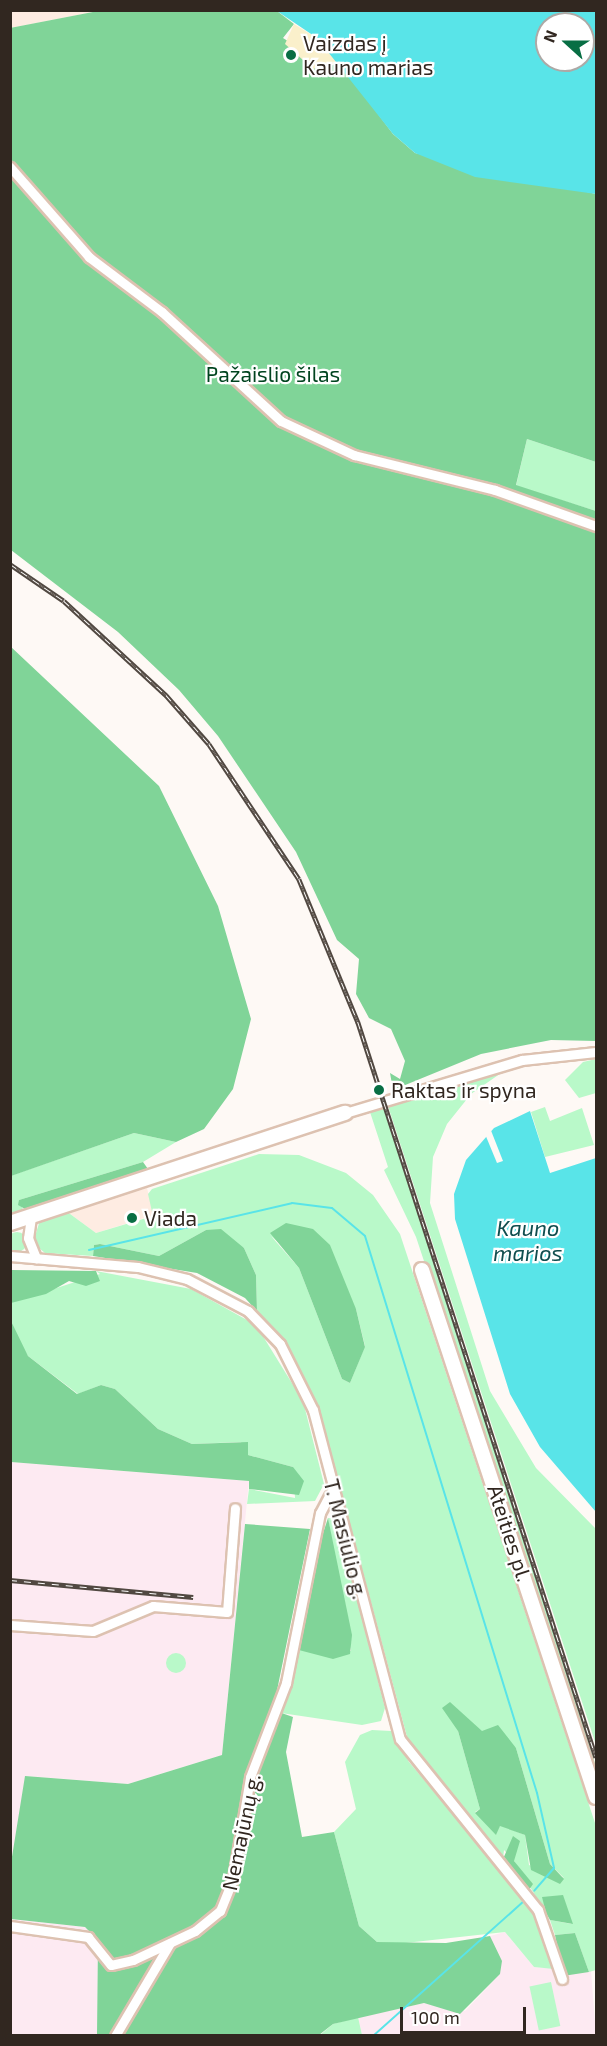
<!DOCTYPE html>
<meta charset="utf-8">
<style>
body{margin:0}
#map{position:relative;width:607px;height:2046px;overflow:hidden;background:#fef9f5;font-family:"Exo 2",sans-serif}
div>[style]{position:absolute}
.commercial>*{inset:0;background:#feece2}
.industrial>*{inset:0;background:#fdeaf2}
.green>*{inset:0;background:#b9f9c9;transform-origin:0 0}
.round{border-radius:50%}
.forest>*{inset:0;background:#80d498}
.sand>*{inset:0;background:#faf0cb}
.water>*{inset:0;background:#59e4e8}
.pier>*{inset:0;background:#fef9f5}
.stream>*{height:2px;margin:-1px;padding:0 1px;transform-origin:1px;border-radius:1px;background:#59e4e8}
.roads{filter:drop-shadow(2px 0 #ddc2b1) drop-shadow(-2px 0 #ddc2b1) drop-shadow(0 2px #ddc2b1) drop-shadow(0 -2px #ddc2b1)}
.street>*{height:9px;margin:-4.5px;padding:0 4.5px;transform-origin:4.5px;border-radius:4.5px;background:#fff}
.primary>*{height:14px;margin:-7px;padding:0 7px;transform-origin:7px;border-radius:7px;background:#fff}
.rail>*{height:4.5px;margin-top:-2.25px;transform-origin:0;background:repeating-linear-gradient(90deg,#fff 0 7px,#514841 0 14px);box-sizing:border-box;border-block:2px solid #514841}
.dots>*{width:16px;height:16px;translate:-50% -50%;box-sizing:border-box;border:3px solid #fff;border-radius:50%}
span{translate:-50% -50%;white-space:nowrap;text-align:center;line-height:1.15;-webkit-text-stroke:4.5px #fff;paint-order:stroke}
.poi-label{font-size:21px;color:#312720}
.left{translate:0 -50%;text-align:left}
.park-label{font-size:21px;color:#00441f}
.street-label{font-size:21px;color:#312720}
.water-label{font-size:22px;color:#104e4f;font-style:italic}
.frame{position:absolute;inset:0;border:12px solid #312720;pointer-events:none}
.north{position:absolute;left:535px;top:12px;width:60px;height:60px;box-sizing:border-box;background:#fff;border:2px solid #ada9a6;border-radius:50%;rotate:291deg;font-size:16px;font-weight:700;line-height:24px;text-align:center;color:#312720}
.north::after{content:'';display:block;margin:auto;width:21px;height:27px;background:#086e44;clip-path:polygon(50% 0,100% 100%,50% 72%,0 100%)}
.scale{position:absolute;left:400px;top:2007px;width:126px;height:27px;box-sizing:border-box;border:3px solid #312720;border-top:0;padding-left:8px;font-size:18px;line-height:21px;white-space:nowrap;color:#312720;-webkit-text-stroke:4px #fff;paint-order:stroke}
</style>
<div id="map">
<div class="commercial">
<i style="clip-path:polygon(10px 11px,98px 11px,11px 28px)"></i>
<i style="clip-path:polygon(147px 1188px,154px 1215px,96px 1233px,66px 1211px)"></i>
</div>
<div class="industrial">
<i style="clip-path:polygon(11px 1462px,249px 1481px,222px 1755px,128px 1784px,26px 1776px,11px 1863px)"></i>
<i style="clip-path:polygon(11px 1919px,85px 1927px,98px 1940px,97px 2035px,11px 2036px)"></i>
<i style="clip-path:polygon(505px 1932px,534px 1967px,591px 1971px,596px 2035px,362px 2035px,358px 2017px,424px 2003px,465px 2011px,500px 1974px,490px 1936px)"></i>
</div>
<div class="green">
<i style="clip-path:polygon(527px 439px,596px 462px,596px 511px,516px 486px)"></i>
<i style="clip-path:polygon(596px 1059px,596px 1093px,579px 1098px,565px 1080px,583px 1062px)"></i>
<i style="clip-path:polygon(504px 1071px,471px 1094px,447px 1124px,433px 1157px,430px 1203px,490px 1391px,536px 1468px,596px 1529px,596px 1745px,388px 1106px)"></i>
<i style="clip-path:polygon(384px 1107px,596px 1766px,596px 1779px,416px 1237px,384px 1170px,388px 1167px,370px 1112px)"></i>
<i style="clip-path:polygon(545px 1107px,550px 1121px,582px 1108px,594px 1145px,545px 1157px,531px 1112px)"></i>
<i style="clip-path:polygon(134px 1133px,176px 1142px,143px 1162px,19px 1200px,24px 1212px,11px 1216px,10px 1176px)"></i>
<i style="clip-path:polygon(evenodd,259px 1154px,299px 1155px,346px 1173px,373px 1195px,400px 1234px,596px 1826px,596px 1970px,589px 1972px,575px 1933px,555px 1935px,550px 1920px,572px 1924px,543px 1897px,546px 1913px,514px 1861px,504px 1850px,503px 1859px,410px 1748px,321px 1415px,290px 1349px,257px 1311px,256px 1275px,244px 1248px,206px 1230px,159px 1256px,100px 1244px,94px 1245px,93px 1256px,45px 1253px,33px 1243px,40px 1220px,66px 1211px,96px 1233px,153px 1216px,148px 1194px,152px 1189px,259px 1154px,271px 1236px,356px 1309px,365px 1346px,350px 1383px,342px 1379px,299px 1268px,271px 1236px,259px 1154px,458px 1731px,483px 1732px,516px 1748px,550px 1864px,564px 1878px,529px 1865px,525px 1835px,500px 1825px,496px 1834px,475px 1812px,480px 1809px,458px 1731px)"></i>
<i class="round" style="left:7px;top:1232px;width:20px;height:20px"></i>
<i style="clip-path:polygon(96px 1271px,191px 1289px,256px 1325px,303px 1401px,324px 1484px,315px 1501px,247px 1504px,249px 1489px,295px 1498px,293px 1467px,248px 1455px,241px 1442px,192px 1444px,158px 1429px,115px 1389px,101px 1385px,78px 1394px,28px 1356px,13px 1332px,10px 1303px,100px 1274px)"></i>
<i style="clip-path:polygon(328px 1518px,336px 1518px,385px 1708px,381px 1721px,362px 1725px,281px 1713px,295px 1649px,351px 1651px)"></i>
<i class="round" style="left:166px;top:1653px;width:20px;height:20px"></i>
<i style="clip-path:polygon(372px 1730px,391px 1731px,409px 1762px,532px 1908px,554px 1969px,534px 1967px,505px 1932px,396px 1944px,377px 1942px,359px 1926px,334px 1832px,356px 1809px,345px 1762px,360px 1735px)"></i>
<i style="left:551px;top:1982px;width:45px;height:22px;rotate:78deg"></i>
<i style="clip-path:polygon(358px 2017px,362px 2035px,319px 2036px,333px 2024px)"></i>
</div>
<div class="forest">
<i style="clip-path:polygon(98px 11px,277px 11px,294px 24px,283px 38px,329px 67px,339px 62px,393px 134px,415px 153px,596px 194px,596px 462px,527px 439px,516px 485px,596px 511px,596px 1041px,551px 1040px,481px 1054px,393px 1090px,390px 1073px,400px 1079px,405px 1061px,391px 1029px,369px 1018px,356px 994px,359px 959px,337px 940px,296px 852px,218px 736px,179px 690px,118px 632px,11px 550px,10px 28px)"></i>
<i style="clip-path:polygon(10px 646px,159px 786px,218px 906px,251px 1019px,233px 1089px,204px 1129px,176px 1142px,134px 1133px,11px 1176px)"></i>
<i style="clip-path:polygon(143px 1162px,148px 1169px,25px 1209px,18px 1205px,19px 1200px)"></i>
<i style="clip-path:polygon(286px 1223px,313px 1229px,330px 1245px,356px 1309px,365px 1347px,350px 1383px,342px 1379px,299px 1268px,270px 1233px)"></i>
<i style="clip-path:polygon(221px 1229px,244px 1248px,256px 1275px,257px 1311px,245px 1298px,197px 1273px,93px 1256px,94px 1245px,100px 1244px,159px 1256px,206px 1230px)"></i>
<i style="clip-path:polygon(11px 1270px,96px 1271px,100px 1281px,86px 1286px,69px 1281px,46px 1294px,11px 1303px)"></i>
<i style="clip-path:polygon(10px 1319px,28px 1356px,77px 1394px,101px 1385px,115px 1389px,158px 1429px,192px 1444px,248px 1442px,248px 1455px,293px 1467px,304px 1481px,299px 1495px,249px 1489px,249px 1481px,11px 1462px)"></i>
<i style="clip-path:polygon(328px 1518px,352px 1635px,350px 1654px,333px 1659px,295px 1649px,310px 1573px)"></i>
<i style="clip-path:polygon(245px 1524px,310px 1529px,273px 1710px,293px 1717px,286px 1752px,302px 1837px,334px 1832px,359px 1926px,377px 1942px,446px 1943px,490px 1936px,502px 1961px,500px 1974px,460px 2014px,424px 2003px,333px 2024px,319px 2035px,97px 2035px,98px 1940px,85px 1927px,11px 1919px,11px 1863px,25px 1776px,128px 1784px,222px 1755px)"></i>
<i style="clip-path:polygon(450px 1702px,482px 1731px,498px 1725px,516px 1748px,550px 1864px,564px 1879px,560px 1884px,531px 1870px,525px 1835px,500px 1826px,496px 1835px,475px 1813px,480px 1809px,458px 1731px,442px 1708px)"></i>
<i style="clip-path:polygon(513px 1836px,520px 1841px,514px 1861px,533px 1884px,529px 1890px,503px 1859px)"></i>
<i style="clip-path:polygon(563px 1895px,573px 1924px,550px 1920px,546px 1913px,542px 1897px)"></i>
<i style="clip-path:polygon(575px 1933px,589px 1972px,563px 1976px,555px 1935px)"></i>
</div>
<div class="sand">
<i style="clip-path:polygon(294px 24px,317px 38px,339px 62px,313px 69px,285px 44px)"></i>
</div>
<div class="water">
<i style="clip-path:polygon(evenodd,277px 11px,596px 11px,596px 194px,475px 177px,415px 153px,393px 134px,317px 38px,277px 11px,547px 24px,583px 24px,583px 60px,547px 60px,547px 24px)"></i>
<i style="clip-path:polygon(530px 1111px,550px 1173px,596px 1158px,596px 1512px,540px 1447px,510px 1394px,455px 1219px,454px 1194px,466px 1160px,494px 1128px)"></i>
</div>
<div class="pier">
<i style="clip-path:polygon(490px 1128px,503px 1161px,497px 1163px,485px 1134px)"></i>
</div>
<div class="stream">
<i style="left:89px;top:1250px;width:208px;rotate:-13deg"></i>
<i style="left:292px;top:1203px;width:40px;rotate:7.1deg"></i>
<i style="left:332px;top:1208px;width:43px;rotate:40.3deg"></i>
<i style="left:365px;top:1236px;width:583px;rotate:72.84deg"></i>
<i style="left:537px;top:1793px;width:77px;rotate:77.2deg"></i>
<i style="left:554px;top:1868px;width:30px;rotate:131deg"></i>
<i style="left:373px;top:2036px;width:201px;rotate:-41.8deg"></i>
</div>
<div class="roads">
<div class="street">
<i style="left:10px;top:167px;width:120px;rotate:48.7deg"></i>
<i style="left:89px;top:257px;width:91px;rotate:37deg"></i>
<i style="left:162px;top:312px;width:161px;rotate:42.5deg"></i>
<i style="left:281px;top:421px;width:81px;rotate:25deg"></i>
<i style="left:354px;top:455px;width:145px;rotate:13.9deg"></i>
<i style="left:495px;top:490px;width:107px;rotate:19.6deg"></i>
<i style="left:345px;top:1113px;width:185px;rotate:-16.7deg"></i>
<i style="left:522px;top:1060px;width:74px;rotate:-6.2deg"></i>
<i style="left:31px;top:1217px;width:21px;rotate:98deg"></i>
<i style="left:28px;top:1238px;width:22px;rotate:68deg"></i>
<i style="left:10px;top:1256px;width:128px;rotate:4.9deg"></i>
<i style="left:138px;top:1267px;width:50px;rotate:13.8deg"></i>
<i style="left:187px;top:1279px;width:69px;rotate:27.7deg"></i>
<i style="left:248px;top:1311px;width:46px;rotate:45.9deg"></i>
<i style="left:280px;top:1344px;width:74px;rotate:63.4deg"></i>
<i style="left:313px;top:1410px;width:340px;rotate:75.2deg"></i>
<i style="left:400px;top:1739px;width:220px;rotate:51.1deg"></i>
<i style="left:538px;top:1910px;width:73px;rotate:70.8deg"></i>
<i style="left:10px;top:1625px;width:83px;rotate:4.1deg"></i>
<i style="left:93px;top:1631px;width:65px;rotate:-22.6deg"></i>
<i style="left:153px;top:1606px;width:74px;rotate:4.6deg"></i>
<i style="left:227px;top:1612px;width:104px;rotate:-85.6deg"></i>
<i style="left:10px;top:1926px;width:79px;rotate:8deg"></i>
<i style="left:88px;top:1937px;width:36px;rotate:51deg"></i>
<i style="left:111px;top:1965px;width:23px;rotate:-13deg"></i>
<i style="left:133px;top:1960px;width:68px;rotate:-25.1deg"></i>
<i style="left:195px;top:1931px;width:32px;rotate:-39deg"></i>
<i style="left:220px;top:1911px;width:35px;rotate:-68deg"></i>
<i style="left:233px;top:1878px;width:102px;rotate:-80.4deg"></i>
<i style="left:250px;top:1777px;width:101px;rotate:-69deg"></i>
<i style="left:286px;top:1683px;width:173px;rotate:-78.7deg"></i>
<i style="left:320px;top:1513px;width:27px;rotate:-62deg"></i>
<i style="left:115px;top:2036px;width:108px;rotate:-59.4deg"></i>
</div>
<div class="primary">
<i style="left:10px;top:1223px;width:353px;rotate:-18.2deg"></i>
<i style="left:422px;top:1270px;width:555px;rotate:71.73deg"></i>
</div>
</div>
<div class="rail">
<i style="left:10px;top:564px;width:65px;rotate:34.4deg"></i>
<i style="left:64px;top:601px;width:139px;rotate:42.7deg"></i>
<i style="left:166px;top:695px;width:65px;rotate:48.7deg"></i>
<i style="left:209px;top:744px;width:162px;rotate:56.3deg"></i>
<i style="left:299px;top:879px;width:155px;rotate:67.6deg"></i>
<i style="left:358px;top:1022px;width:773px;rotate:72.06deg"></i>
<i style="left:10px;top:1580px;width:184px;rotate:5.3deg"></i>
</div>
<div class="dots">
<i style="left:291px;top:55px;background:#086e44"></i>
<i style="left:379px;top:1090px;background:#086e44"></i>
<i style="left:132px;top:1218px;background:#086e44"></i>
</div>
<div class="poi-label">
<span class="left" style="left:303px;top:55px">Vaizdas į<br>Kauno marias</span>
<span class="left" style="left:391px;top:1090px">Raktas ir spyna</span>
<span class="left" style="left:144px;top:1218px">Viada</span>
</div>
<div class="park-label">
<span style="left:273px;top:374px">Pažaislio šilas</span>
</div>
<div class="street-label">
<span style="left:510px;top:1533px;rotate:72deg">Ateities pl.</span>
<span style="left:346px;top:1539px;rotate:76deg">T. Masiulio g.</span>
<span style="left:241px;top:1832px;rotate:-78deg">Nemajūnų g.</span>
</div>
<div class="water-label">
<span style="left:528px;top:1240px">Kauno<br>marios</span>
</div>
<div class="frame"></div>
<div class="north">N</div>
<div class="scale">100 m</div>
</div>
